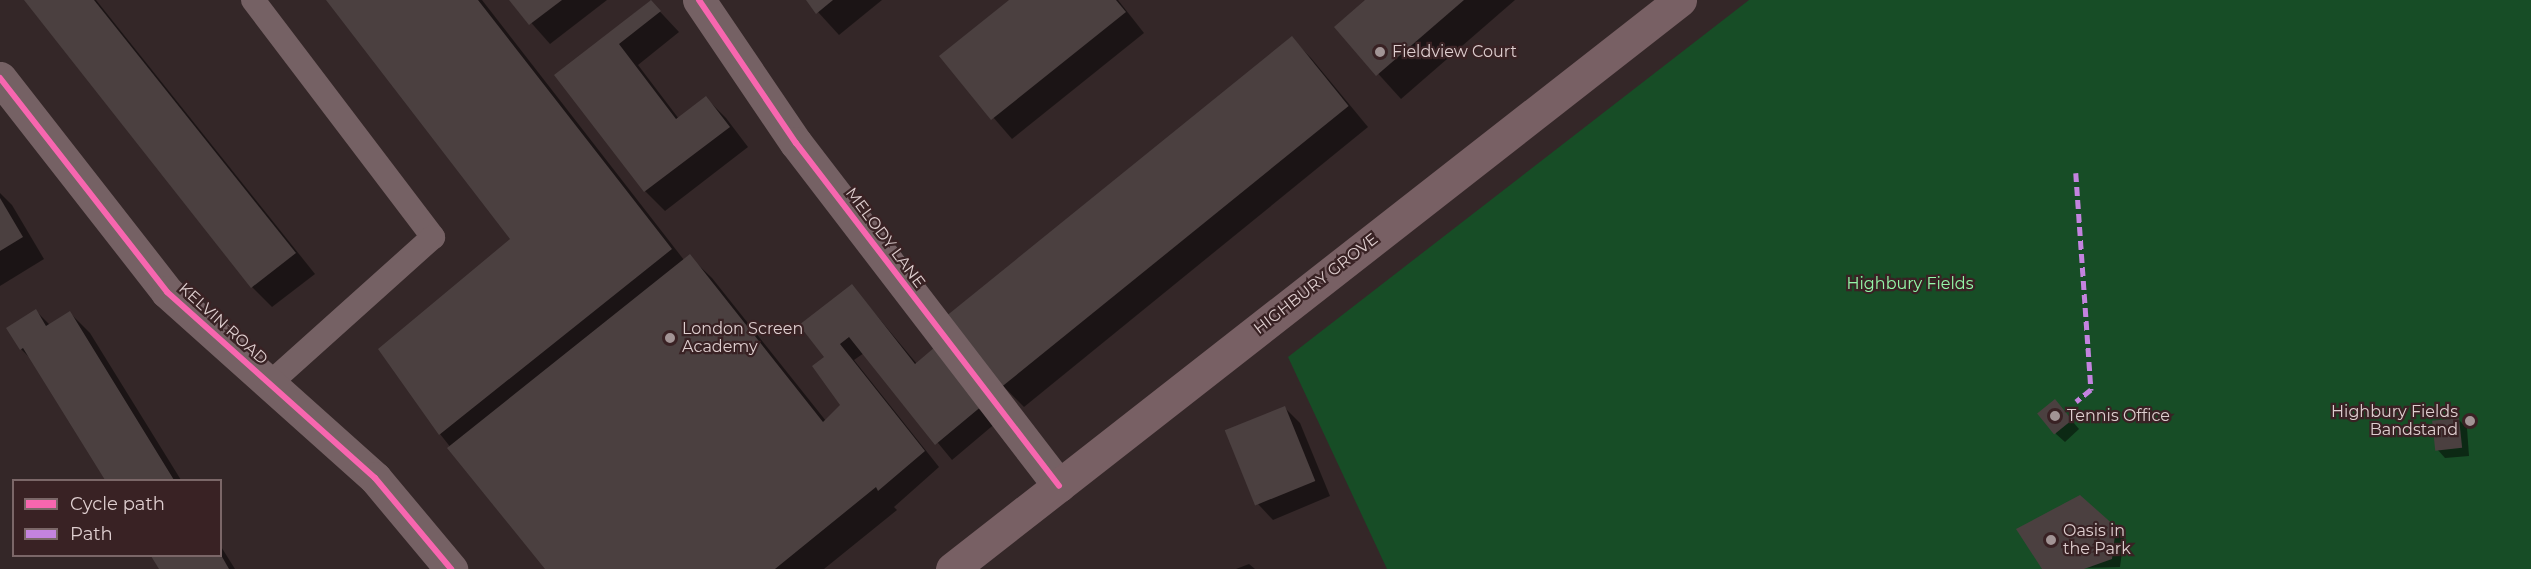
<!DOCTYPE html>
<style>
body{margin:0}
#map{position:relative;width:2531px;height:569px;overflow:hidden;background:#342728;font-family:Montserrat,sans-serif}
div>[style]{position:absolute}
.green>*{inset:0;background:#174d26}
.shadow>*{inset:0;background:#0007}
.building>*{inset:0;background:#4b4040;transform-origin:0 0}
.lane>*{height:24px;margin:-12px;padding:0 12px;transform-origin:12px;border-radius:12px;background:#756164}
.street>*{height:33px;margin:-16.5px;padding:0 16.5px;transform-origin:16.5px;border-radius:16.5px;background:#756164}
.primary>*{height:33px;margin:-16.5px;padding:0 16.5px;transform-origin:16.5px;border-radius:16.5px;background:#786064}
.quiet>*{height:4.5px;margin-top:-2.25px;transform-origin:0;background:repeating-linear-gradient(90deg,#c483df 0 9px,transparent 0 13.5px)}
.cycleway>*{height:6px;margin:-3px;padding:0 3px;transform-origin:3px;border-radius:3px;background:#f766af}
.dots>*{width:16px;height:16px;translate:-50% -50%;box-sizing:border-box;border:3px solid #392224;border-radius:50%}
span{translate:-50% -50%;white-space:nowrap;text-align:center;line-height:1.15;-webkit-text-stroke:4.5px #392224;paint-order:stroke}
.poi-label{font-size:16px;color:#dececf}
.left{translate:0 -50%;text-align:left}
.right{translate:-100% -50%;text-align:right}
.street-label{font-size:16px;color:#dececf}
.park-label{font-size:16px;color:#94f7a8}
.legend{position:absolute;left:12px;top:479px;width:210px;height:78px;box-sizing:border-box;background:#392224;border:2px solid #7b6768;margin:0;padding:8px 10px;list-style:none;font-size:18px;color:#dececf}
.legend li{display:flex;align-items:center;gap:12px;height:30px}
.legend b{width:30px;border:2px solid #7b6768}
</style>
<div id="map">
<div class="green">
<i style="clip-path:polygon(1749px 0,2531px 0,2531px 569px,1387px 569px,1288px 357px)"></i>
</div>
<div class="shadow">
<i style="clip-path:polygon(25px 0,96px 0,315px 274px,272px 307px,252px 287px)"></i>
<i style="clip-path:polygon(327px 0,482px 0,684px 260px,689px 256px,712px 278px,826px 421px,842px 405px,826px 357px,852px 286px,917px 364px,997px 422px,952px 460px,864px 353px,854px 360px,939px 467px,894px 507px,897px 510px,824px 569px,547px 569px,440px 434px,512px 239px)"></i>
<i style="clip-path:polygon(511px 0,607px 0,550px 44px)"></i>
<i style="clip-path:polygon(807px 0,882px 0,839px 35px)"></i>
<i style="clip-path:polygon(1011px 0,1118px 0,1144px 33px,1012px 139px,941px 57px)"></i>
<i style="clip-path:polygon(1367px 0,1515px 0,1401px 99px,1336px 27px)"></i>
<i style="clip-path:polygon(650px 1px,679px 32px,638px 65px,679px 119px,706px 98px,726px 118px,748px 147px,665px 211px,645px 191px,556px 76px)"></i>
<i style="clip-path:polygon(1291px 38px,1311px 58px,1368px 127px,1024px 407px,1004px 387px,948px 318px)"></i>
<i style="clip-path:polygon(0 193px,12px 205px,44px 259px,0 286px)"></i>
<i style="clip-path:polygon(36px 311px,50px 325px,70px 313px,90px 333px,181px 480px,106px 480px,33px 361px,21px 349px)"></i>
<i style="clip-path:polygon(2055px 401px,2079px 429px,2065px 442px,2056px 434px)"></i>
<i style="clip-path:polygon(1284px 407px,1300px 423px,1330px 496px,1273px 520px,1258px 504px)"></i>
<i style="clip-path:polygon(2458px 419px,2467px 428px,2469px 456px,2445px 458px,2437px 449px)"></i>
<i style="clip-path:polygon(2115px 529px,2124px 537px,2120px 567px,2044px 569px)"></i>
<i style="clip-path:polygon(220px 545px,235px 569px,161px 569px,153px 556px,220px 556px)"></i>
<i style="clip-path:polygon(1249px 564px,1255px 569px,1236px 569px)"></i>
</div>
<div class="building">
<i style="clip-path:polygon(24px 0,94px 0,296px 253px,251px 288px)"></i>
<i style="clip-path:polygon(326px 0,478px 0,672px 249px,439px 435px,378px 349px,510px 239px)"></i>
<i style="clip-path:polygon(509px 0,562px 0,529px 25px)"></i>
<i style="clip-path:polygon(651px 0,661px 11px,619px 44px,676px 119px,706px 96px,730px 127px,644px 192px,554px 75px)"></i>
<i style="clip-path:polygon(806px 0,833px 0,816px 14px)"></i>
<i style="clip-path:polygon(1009px 0,1116px 0,1126px 12px,991px 120px,939px 56px)"></i>
<i style="clip-path:polygon(1365px 0,1464px 0,1376px 76px,1334px 27px)"></i>
<i style="left:1292px;top:36px;width:90px;height:446px;rotate:51deg"></i>
<i style="clip-path:polygon(0 198px,23px 237px,0 251px)"></i>
<i style="clip-path:polygon(690px 254px,823px 422px,840px 405px,812px 366px,824px 357px,799px 325px,852px 284px,915px 364px,935px 347px,983px 405px,935px 445px,849px 337px,840px 344px,925px 451px,878px 491px,876px 487px,775px 569px,545px 569px,447px 448px)"></i>
<i style="clip-path:polygon(36px 309px,46px 326px,70px 311px,174px 480px,105px 480px,23px 348px,20px 350px,6px 328px)"></i>
<i style="left:2055px;top:399px;width:27px;height:23px;rotate:51deg"></i>
<i style="left:1285px;top:406px;width:81px;height:65px;rotate:68deg"></i>
<i style="left:2459px;top:418px;width:30px;height:27px;rotate:84deg"></i>
<i style="clip-path:polygon(2080px 495px,2116px 527px,2112px 559px,2084px 569px,2042px 569px,2016px 529px)"></i>
<i style="clip-path:polygon(221px 555px,229px 569px,159px 569px,151px 556px)"></i>
</div>
<div class="lane">
<i style="left:253px;top:0;width:298px;rotate:52.8deg"></i>
<i style="left:433px;top:237px;width:219px;rotate:138.1deg"></i>
</div>
<div class="street">
<i style="left:699px;top:0;width:173px;rotate:55.9deg"></i>
<i style="left:796px;top:143px;width:432px;rotate:52.5deg"></i>
<i style="left:0;top:78px;width:271px;rotate:52deg"></i>
<i style="left:167px;top:292px;width:279px;rotate:41.8deg"></i>
<i style="left:375px;top:478px;width:119px;rotate:50.1deg"></i>
</div>
<div class="primary">
<i style="left:952px;top:569px;width:924px;rotate:-38.01deg"></i>
</div>
<div class="quiet">
<i style="left:2076px;top:173px;width:218px;rotate:86deg"></i>
<i style="left:2091px;top:390px;width:19px;rotate:141deg"></i>
</div>
<div class="cycleway">
<i style="left:699px;top:0;width:173px;rotate:55.9deg"></i>
<i style="left:796px;top:143px;width:432px;rotate:52.5deg"></i>
<i style="left:0;top:78px;width:271px;rotate:52deg"></i>
<i style="left:167px;top:292px;width:279px;rotate:41.8deg"></i>
<i style="left:375px;top:478px;width:119px;rotate:50.1deg"></i>
</div>
<div class="dots">
<i style="left:1380px;top:52px;background:#a29495"></i>
<i style="left:670px;top:338px;background:#a29495"></i>
<i style="left:2055px;top:416px;background:#a29495"></i>
<i style="left:2470px;top:421px;background:#a29495"></i>
<i style="left:2051px;top:540px;background:#a29495"></i>
</div>
<div class="poi-label">
<span class="left" style="left:1392px;top:52px">Fieldview Court</span>
<span class="left" style="left:682px;top:338px">London Screen<br>Academy</span>
<span class="right" style="left:2458px;top:421px">Highbury Fields<br>Bandstand</span>
<span class="left" style="left:2067px;top:416px">Tennis Office</span>
<span class="left" style="left:2063px;top:540px">Oasis in<br>the Park</span>
</div>
<div class="street-label">
<span style="left:885px;top:238px;rotate:53deg">MELODY LANE</span>
<span style="left:1316px;top:284px;rotate:-38deg">HIGHBURY GROVE</span>
<span style="left:223px;top:324px;rotate:42deg">KELVIN ROAD</span>
</div>
<div class="park-label">
<span style="left:1910px;top:284px">Highbury Fields</span>
</div>
<ul class="legend">
<li><b style="height:8px;background:#f766af"></b>Cycle path</li>
<li><b style="height:8px;background:#c483df"></b>Path</li>
</ul>
</div>
